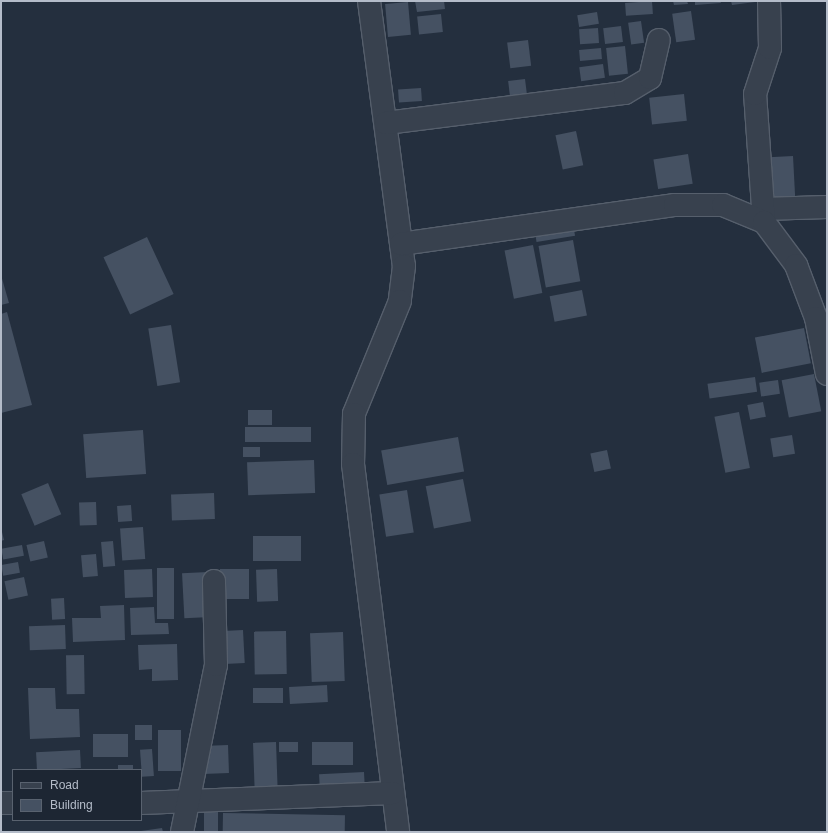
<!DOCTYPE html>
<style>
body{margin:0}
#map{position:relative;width:828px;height:833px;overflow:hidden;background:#242f3e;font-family:Helvetica,sans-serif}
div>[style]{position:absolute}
.building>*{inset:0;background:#455162;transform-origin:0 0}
.roads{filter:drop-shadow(1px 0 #565f6c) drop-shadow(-1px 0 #565f6c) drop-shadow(0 1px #565f6c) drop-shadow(0 -1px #565f6c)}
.minor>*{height:22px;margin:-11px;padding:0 11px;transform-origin:11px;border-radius:11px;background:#38414e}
span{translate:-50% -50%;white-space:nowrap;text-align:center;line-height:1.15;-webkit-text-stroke:3.5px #1d2633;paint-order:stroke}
.frame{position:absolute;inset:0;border:2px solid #b4bcc9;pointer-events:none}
.legend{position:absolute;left:12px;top:769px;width:130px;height:52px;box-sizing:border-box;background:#1d2633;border:1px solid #59626f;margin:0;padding:5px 7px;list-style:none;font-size:12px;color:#b4bcc9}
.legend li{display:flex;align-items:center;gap:8px;height:20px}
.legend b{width:20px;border:1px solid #59626f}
</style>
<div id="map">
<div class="building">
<i style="clip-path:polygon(415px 1px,444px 1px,445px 9px,417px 12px)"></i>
<i style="left:652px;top:1px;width:13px;height:27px;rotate:86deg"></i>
<i style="clip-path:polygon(673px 1px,687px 1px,688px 4px,674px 5px)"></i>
<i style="clip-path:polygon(695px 1px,720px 1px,721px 3px,695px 5px)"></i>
<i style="clip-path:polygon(731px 1px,754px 1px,755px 2px,732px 5px)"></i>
<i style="left:408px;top:2px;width:33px;height:23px;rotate:85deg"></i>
<i style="left:691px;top:11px;width:29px;height:19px;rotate:82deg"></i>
<i style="left:597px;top:12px;width:12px;height:20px;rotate:81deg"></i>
<i style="left:441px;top:14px;width:18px;height:24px;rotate:84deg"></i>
<i style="left:641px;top:21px;width:22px;height:13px;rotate:82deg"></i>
<i style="left:621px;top:26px;width:16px;height:18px;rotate:83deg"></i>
<i style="left:598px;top:28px;width:15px;height:19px;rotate:86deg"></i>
<i style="left:528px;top:40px;width:26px;height:21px;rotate:83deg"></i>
<i style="left:625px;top:46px;width:28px;height:19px;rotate:84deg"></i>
<i style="left:601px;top:48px;width:11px;height:22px;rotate:85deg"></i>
<i style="left:603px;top:64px;width:14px;height:24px;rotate:82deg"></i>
<i style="left:525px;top:79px;width:17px;height:17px;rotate:83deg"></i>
<i style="left:421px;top:88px;width:13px;height:23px;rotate:86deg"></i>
<i style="left:684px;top:94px;width:27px;height:35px;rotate:84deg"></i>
<i style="left:576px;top:131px;width:35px;height:21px;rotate:78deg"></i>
<i style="left:688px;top:154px;width:30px;height:35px;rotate:81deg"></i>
<i style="left:793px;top:156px;width:43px;height:29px;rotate:87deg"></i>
<i style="left:573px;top:223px;width:13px;height:39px;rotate:81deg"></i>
<i style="left:147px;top:237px;width:63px;height:48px;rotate:65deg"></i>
<i style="left:573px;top:240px;width:42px;height:35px;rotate:80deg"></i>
<i style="left:533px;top:245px;width:49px;height:29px;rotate:79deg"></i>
<i style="clip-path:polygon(1px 275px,9px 303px,1px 305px)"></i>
<i style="left:582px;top:290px;width:26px;height:33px;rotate:79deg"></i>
<i style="clip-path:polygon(7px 312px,32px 405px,1px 413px,1px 314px)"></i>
<i style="left:171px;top:325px;width:58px;height:23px;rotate:81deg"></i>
<i style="left:804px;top:328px;width:36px;height:50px;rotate:79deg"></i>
<i style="left:814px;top:374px;width:38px;height:33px;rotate:79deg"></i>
<i style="left:755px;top:377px;width:15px;height:48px;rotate:82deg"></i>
<i style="left:778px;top:380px;width:14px;height:19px;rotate:82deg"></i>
<i style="left:763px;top:402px;width:15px;height:16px;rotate:79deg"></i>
<i style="left:248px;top:410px;width:24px;height:15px"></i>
<i style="left:739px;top:412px;width:57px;height:25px;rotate:79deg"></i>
<i style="left:311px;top:427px;width:15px;height:66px;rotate:90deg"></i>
<i style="left:143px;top:430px;width:44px;height:60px;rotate:86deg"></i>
<i style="left:792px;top:435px;width:19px;height:22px;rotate:81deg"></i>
<i style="left:458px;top:437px;width:35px;height:78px;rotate:80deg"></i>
<i style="left:260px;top:447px;width:10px;height:17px;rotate:90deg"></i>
<i style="left:607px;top:450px;width:19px;height:17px;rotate:78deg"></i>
<i style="left:314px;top:460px;width:33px;height:67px;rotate:88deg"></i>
<i style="left:463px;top:479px;width:43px;height:38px;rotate:79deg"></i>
<i style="left:48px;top:483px;width:34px;height:29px;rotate:67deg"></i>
<i style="left:407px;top:490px;width:43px;height:28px;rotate:81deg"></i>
<i style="left:214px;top:493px;width:26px;height:43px;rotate:88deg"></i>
<i style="left:96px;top:502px;width:23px;height:17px;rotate:88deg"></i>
<i style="left:131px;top:505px;width:16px;height:14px;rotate:86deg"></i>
<i style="left:143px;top:527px;width:32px;height:23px;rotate:86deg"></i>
<i style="clip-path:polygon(1px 528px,4px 540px,1px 541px)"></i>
<i style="left:301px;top:536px;width:25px;height:48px;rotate:90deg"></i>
<i style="left:44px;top:541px;width:17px;height:18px;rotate:77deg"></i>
<i style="left:113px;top:541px;width:25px;height:12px;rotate:85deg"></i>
<i style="left:22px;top:545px;width:11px;height:21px;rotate:80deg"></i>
<i style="left:96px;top:554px;width:22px;height:15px;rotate:85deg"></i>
<i style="left:18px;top:562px;width:11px;height:17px;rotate:80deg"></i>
<i style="left:157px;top:568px;width:17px;height:51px"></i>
<i style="left:152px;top:569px;width:28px;height:28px;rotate:88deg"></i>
<i style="left:249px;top:569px;width:30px;height:29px;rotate:90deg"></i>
<i style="left:277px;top:569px;width:32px;height:21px;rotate:88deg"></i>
<i style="left:208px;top:572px;width:45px;height:26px;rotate:87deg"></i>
<i style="left:24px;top:577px;width:19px;height:20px;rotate:78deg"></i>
<i style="left:64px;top:598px;width:21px;height:13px;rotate:87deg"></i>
<i style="clip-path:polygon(124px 605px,125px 640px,73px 642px,72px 618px,101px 618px,100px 606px)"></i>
<i style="clip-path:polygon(154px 607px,155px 623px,168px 623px,169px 634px,131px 635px,130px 608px)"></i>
<i style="left:65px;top:625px;width:24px;height:36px;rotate:88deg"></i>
<i style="left:243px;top:630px;width:33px;height:20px;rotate:87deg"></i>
<i style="left:286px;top:631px;width:43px;height:32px;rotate:89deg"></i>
<i style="left:343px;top:632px;width:49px;height:33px;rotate:88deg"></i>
<i style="clip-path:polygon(177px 644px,178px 680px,152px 681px,152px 669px,139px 670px,138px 645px)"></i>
<i style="left:84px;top:655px;width:39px;height:18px;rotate:89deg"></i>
<i style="left:327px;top:685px;width:17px;height:38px;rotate:87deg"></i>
<i style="clip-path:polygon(28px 688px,55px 688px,56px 709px,79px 709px,80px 737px,30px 739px)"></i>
<i style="left:283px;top:688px;width:15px;height:30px;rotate:90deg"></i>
<i style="left:135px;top:725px;width:17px;height:15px"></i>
<i style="left:158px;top:730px;width:23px;height:41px"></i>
<i style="left:93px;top:734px;width:35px;height:23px"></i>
<i style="left:276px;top:742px;width:53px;height:23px;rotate:88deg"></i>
<i style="left:298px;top:742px;width:10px;height:19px;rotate:90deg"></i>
<i style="left:353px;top:742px;width:23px;height:41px;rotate:90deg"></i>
<i style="left:228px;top:745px;width:28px;height:26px;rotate:88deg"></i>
<i style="left:152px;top:749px;width:27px;height:12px;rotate:86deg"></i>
<i style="left:80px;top:750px;width:18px;height:44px;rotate:87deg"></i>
<i style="left:118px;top:765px;width:15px;height:5px"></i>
<i style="left:364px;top:772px;width:18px;height:45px;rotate:87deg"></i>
<i style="left:204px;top:809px;width:14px;height:23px"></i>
<i style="left:223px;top:813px;width:122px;height:19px;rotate:1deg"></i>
<i style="clip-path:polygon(162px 828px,163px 832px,141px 832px,141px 831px)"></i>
</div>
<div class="roads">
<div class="minor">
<i style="left:369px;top:1px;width:267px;rotate:82.5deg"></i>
<i style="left:404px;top:266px;width:35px;rotate:97deg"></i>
<i style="left:400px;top:301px;width:122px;rotate:112.2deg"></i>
<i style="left:354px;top:414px;width:50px;rotate:91.1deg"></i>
<i style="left:353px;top:464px;width:371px;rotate:83deg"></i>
<i style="left:386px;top:123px;width:241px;rotate:-7.2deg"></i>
<i style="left:625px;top:93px;width:29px;rotate:-31deg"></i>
<i style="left:650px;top:78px;width:39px;rotate:-77deg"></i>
<i style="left:763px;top:209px;width:64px;rotate:-1.8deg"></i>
<i style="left:764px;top:222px;width:128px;rotate:-94deg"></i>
<i style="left:755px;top:94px;width:48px;rotate:-71.9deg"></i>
<i style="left:770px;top:48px;width:47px;rotate:-91.2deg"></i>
<i style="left:401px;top:244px;width:277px;rotate:-8.1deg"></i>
<i style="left:675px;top:205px;width:48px"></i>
<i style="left:723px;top:205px;width:44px;rotate:22.5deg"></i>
<i style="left:764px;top:222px;width:54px;rotate:53.3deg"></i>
<i style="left:796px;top:265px;width:57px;rotate:69.3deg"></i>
<i style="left:816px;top:318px;width:57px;rotate:78.9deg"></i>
<i style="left:1px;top:803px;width:12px"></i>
<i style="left:141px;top:803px;width:252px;rotate:-2.3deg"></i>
<i style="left:182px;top:832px;width:170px;rotate:-78.5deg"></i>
<i style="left:216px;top:665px;width:84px;rotate:-91.4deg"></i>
</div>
</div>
<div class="frame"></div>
<ul class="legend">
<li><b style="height:5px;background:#38414e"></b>Road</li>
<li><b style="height:11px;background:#455162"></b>Building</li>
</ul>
</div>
